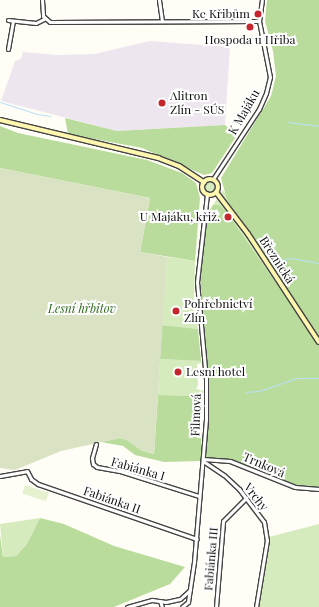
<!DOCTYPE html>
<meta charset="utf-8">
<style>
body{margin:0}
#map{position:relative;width:319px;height:607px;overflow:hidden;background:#fffdf5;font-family:"Playfair Display",serif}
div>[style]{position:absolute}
.industrial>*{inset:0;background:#eee6ef}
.green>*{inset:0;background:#d5ebbd}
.round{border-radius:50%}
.forest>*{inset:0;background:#b9dc9c}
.cemetery>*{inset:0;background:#d9e3c4}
.pitch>*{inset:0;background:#e6f2cf;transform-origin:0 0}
.stream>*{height:1px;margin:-0.5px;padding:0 0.5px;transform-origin:0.5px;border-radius:0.5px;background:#b9e0f7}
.roads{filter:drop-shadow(1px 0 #444) drop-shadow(-1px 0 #444) drop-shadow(0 1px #444) drop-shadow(0 -1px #444)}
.street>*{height:3px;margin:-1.5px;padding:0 1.5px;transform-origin:1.5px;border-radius:1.5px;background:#fff}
.secondary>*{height:4px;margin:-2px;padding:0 2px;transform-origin:2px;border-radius:2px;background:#fff6b0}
.secondary>.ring{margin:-2px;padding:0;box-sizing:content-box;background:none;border:4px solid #fff6b0;border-radius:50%}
.dots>*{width:11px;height:11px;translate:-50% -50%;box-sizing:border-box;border:2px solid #fff;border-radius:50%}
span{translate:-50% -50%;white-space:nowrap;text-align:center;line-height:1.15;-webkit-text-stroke:4px #fff;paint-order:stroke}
.poi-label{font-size:12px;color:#111}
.right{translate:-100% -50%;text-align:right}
.left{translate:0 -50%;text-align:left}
.street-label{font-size:12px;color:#111}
.park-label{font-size:12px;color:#2f6b1f;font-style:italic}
</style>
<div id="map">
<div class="industrial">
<i style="clip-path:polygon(150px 41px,230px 47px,225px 125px,117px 131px,1px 101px,15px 61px,21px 59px,23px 52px,57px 55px,94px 54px)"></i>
</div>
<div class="green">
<i class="round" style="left:204.5px;top:180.5px;width:11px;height:11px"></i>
<i style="clip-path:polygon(223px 190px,319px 338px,319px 345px,226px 211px,213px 205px)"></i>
<i style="clip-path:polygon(167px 257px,195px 261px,194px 302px,198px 329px,162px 325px)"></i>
<i style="clip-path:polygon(160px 359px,201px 361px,202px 363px,197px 364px,198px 385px,196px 389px,204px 391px,202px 396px,158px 395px)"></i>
<i style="clip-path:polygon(40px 518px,27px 544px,16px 556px,3px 557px,0 524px)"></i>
<i style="clip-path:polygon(319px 524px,319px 607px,259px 607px,269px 537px)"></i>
</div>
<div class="forest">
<i style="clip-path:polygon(267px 0,319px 0,319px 338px,227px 200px,221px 178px,271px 96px,276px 76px,273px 51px,265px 21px)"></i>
<i style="clip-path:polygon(65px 118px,117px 131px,225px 125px,237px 135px,212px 173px,204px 175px,142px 148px,68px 134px)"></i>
<i style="clip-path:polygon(0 126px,18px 133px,147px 160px,182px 173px,196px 183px,200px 198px,195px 261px,140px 252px,150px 198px,0 168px)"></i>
<i style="clip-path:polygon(213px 205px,219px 205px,226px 211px,319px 345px,319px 487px,296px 485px,206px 457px,208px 370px,200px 278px,206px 216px)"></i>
<i style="clip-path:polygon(162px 325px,198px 329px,201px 361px,160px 359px)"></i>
<i style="clip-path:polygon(158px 395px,202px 396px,201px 461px,164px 462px,135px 455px,123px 446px,101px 442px,120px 438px,127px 440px,141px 450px,154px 454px)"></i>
<i style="clip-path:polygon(40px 518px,64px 524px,114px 546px,185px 567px,170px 584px,114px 607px,0 607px,0 535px,3px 557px,16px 556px,27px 544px)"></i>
</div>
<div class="cemetery">
<i style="clip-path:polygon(0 168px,150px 198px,140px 252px,167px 257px,154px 454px,141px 450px,127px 440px,120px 438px,61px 451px,15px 470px,0 468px)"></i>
</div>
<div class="pitch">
<i style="left:25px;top:485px;width:25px;height:9px;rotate:18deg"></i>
</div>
<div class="stream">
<i style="left:0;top:102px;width:39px;rotate:18deg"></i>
<i style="left:37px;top:114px;width:14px;rotate:8deg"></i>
<i style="left:288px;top:122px;width:31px;rotate:7deg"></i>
<i style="left:278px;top:261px;width:12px;rotate:-14deg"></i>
<i style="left:290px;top:258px;width:29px;rotate:10deg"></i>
<i style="left:246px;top:392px;width:13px;rotate:-4deg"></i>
<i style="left:259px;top:391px;width:40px;rotate:-18.9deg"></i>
<i style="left:297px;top:378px;width:22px"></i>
</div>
<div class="roads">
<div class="street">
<i style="left:42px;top:0;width:16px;rotate:86deg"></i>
<i style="left:43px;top:16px;width:9px;rotate:41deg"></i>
<i style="left:50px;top:22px;width:209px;rotate:-0.3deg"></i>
<i style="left:159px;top:0;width:21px;rotate:82deg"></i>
<i style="left:8px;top:20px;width:28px;rotate:6deg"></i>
<i style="left:36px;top:23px;width:9px;rotate:-27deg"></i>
<i style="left:8px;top:49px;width:28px;rotate:-80deg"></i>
<i style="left:213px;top:179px;width:84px;rotate:-56.7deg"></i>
<i style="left:259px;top:109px;width:17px;rotate:-66deg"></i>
<i style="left:266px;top:93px;width:16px;rotate:-76deg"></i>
<i style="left:270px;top:77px;width:57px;rotate:-101.1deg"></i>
<i style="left:259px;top:21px;width:21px;rotate:-82deg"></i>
<i style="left:96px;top:444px;width:15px;rotate:106deg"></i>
<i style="left:92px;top:458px;width:6px;rotate:81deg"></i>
<i style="left:93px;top:464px;width:5px;rotate:37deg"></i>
<i style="left:97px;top:467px;width:23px;rotate:10deg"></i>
<i style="left:120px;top:471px;width:83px;rotate:17.6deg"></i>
<i style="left:203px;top:459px;width:27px;rotate:4deg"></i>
<i style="left:230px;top:461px;width:70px;rotate:21.8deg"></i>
<i style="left:295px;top:487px;width:24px;rotate:5deg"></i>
<i style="left:203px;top:461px;width:25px;rotate:34deg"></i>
<i style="left:224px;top:475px;width:21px;rotate:43deg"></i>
<i style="left:239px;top:489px;width:41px;rotate:52.9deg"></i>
<i style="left:264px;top:522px;width:18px;rotate:81deg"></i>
<i style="left:267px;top:540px;width:68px;rotate:99.3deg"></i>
<i style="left:0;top:476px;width:27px;rotate:-10deg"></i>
<i style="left:27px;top:471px;width:9px;rotate:63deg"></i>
<i style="left:31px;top:479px;width:9px;rotate:36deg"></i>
<i style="left:38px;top:484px;width:168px;rotate:19.1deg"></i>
<i style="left:160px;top:601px;width:6px;rotate:72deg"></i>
<i style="left:127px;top:607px;width:26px;rotate:-16deg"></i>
<i style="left:152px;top:600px;width:14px;rotate:8deg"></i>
<i style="left:166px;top:602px;width:14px;rotate:-12deg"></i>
<i style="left:180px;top:599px;width:13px;rotate:-42deg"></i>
<i style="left:182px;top:607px;width:8px;rotate:-40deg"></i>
<i style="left:188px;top:602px;width:40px;rotate:-81.5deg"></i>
<i style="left:194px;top:562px;width:143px;rotate:-85.2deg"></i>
<i style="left:206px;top:420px;width:41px;rotate:-90deg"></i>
<i style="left:206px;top:379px;width:97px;rotate:-95.3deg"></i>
<i style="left:197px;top:282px;width:89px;rotate:-83.5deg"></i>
<i style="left:216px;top:607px;width:86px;rotate:-85.3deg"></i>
<i style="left:223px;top:521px;width:33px;rotate:-45deg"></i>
</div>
<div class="secondary">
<i style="left:0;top:120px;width:163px;rotate:13.5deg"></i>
<i style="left:158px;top:158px;width:22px;rotate:21deg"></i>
<i style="left:179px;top:166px;width:30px;rotate:33deg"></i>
<i class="ring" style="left:202px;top:179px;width:12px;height:12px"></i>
<i style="left:216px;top:192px;width:53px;rotate:52.7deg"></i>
<i style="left:248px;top:234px;width:129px;rotate:56.7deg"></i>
</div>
</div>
<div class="dots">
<i style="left:258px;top:14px;background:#c4262e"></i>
<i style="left:250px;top:27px;background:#c4262e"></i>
<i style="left:162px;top:103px;background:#c4262e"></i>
<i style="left:228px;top:217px;background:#c4262e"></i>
<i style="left:176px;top:311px;background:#c4262e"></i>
<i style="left:178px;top:372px;background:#c4262e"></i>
</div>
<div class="poi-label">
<span class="right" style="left:250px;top:14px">Ke Křibům</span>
<span style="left:250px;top:40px">Hospoda u Hřiba</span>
<span class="left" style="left:170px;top:103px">Alitron<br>Zlín - SÚS</span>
<span class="right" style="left:220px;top:217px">U Majáku, křiž.</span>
<span class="left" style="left:184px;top:311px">Pohřebnictví<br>Zlín</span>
<span class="left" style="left:186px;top:372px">Lesní hotel</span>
</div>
<div class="street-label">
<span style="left:244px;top:112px;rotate:-60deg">K Majáku</span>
<span style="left:277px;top:260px;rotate:57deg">Březnická</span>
<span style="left:196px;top:415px;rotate:-88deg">Filmová</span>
<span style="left:264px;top:465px;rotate:23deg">Trnková</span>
<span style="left:138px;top:469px;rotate:16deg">Fabiánka I</span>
<span style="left:256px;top:497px;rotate:52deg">Vrchy</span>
<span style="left:112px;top:500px;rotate:19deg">Fabiánka II</span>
<span style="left:211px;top:559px;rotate:-85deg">Fabiánka III</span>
</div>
<div class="park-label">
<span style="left:82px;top:309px">Lesní hřbitov</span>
</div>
</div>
